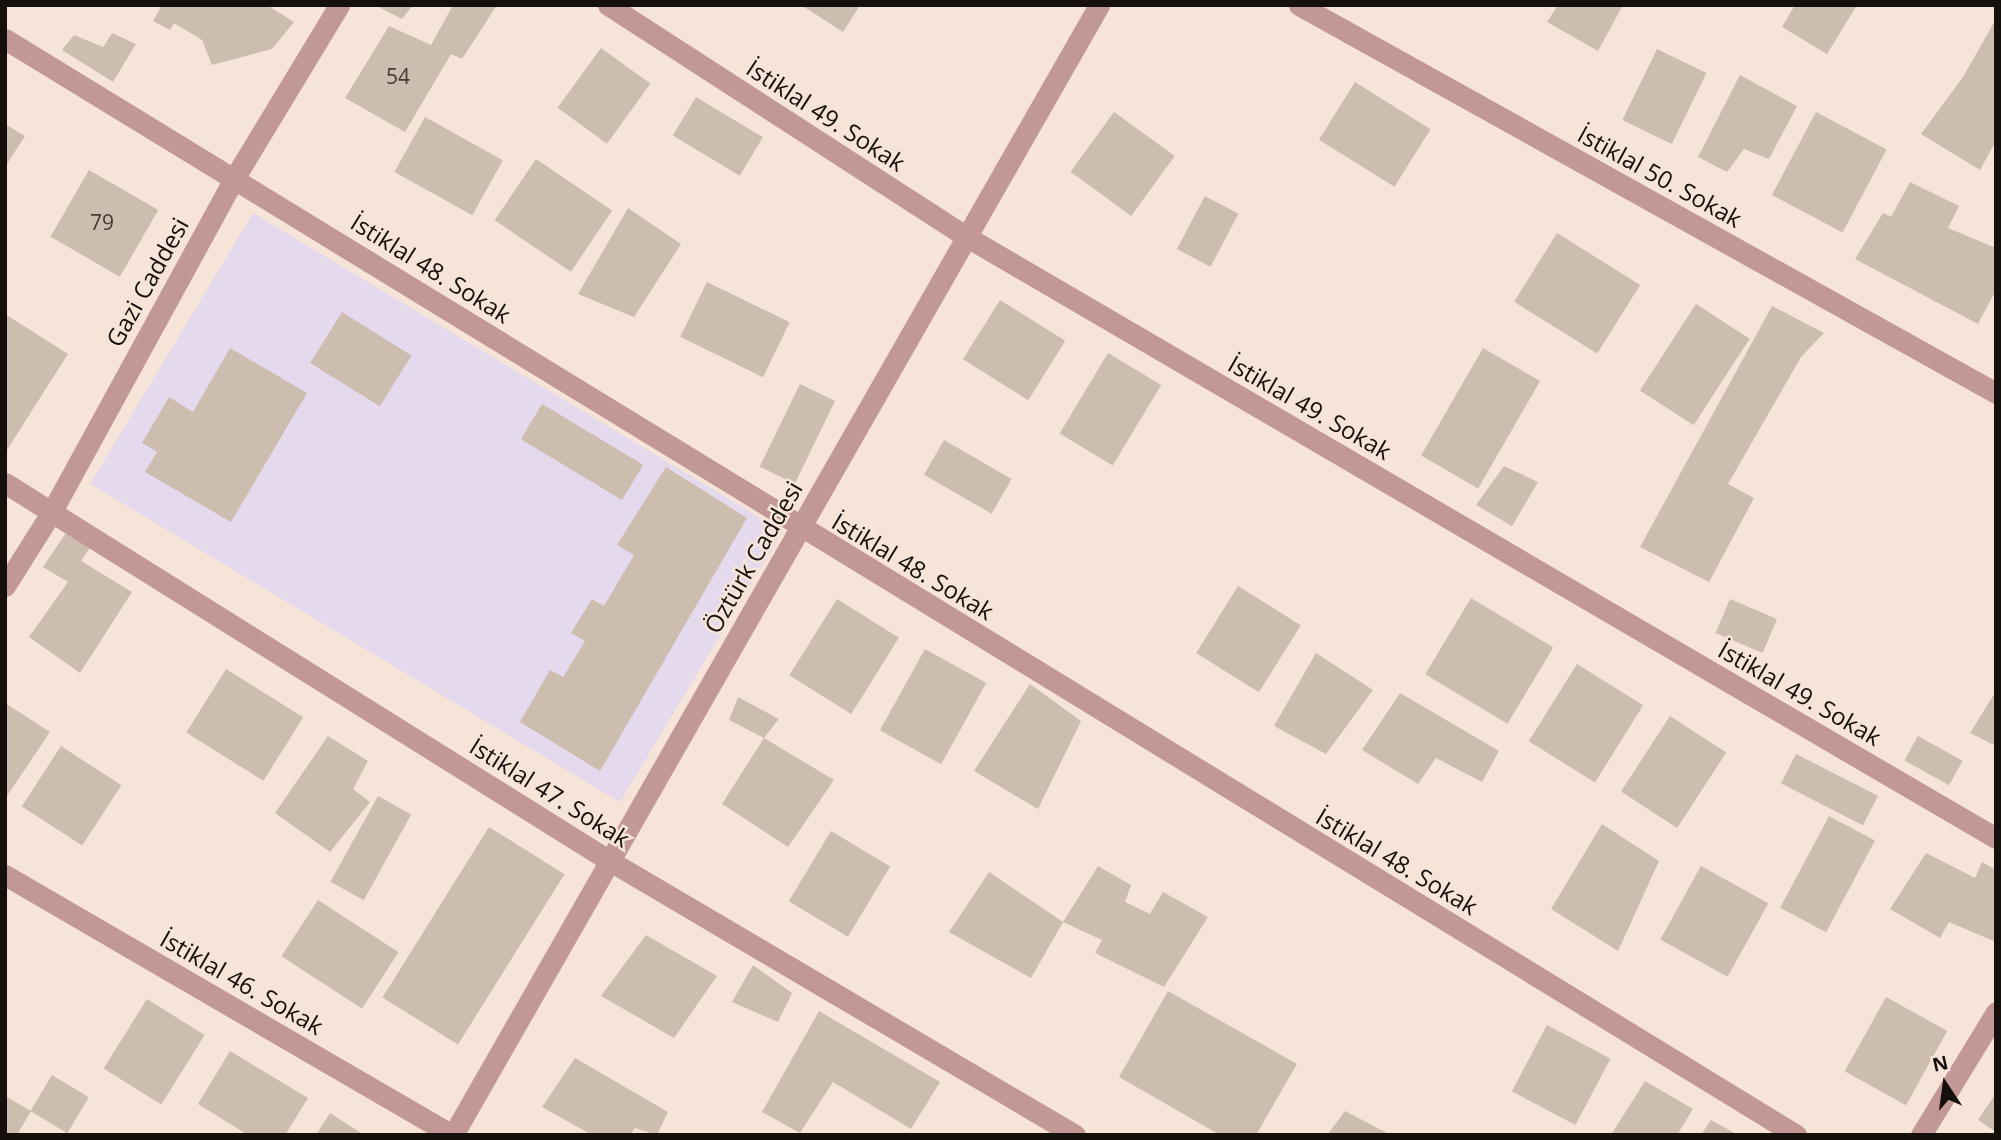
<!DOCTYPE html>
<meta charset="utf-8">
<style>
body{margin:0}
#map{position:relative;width:2001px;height:1140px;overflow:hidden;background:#f6e4d8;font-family:"Open Sans",sans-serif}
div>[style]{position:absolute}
.education>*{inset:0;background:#e5d9ed;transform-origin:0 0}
.building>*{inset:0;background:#ccbdaf;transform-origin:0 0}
.minor>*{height:21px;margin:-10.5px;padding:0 10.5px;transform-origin:10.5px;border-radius:10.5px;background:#c19896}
.tertiary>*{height:21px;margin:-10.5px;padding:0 10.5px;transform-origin:10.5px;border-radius:10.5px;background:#c19896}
span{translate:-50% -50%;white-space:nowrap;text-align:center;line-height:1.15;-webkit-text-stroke:5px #f6e4d8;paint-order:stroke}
.number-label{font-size:21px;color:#443b35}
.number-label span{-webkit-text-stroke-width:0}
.street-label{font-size:24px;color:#16100c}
.frame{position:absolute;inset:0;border:7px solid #16100c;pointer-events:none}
.north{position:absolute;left:1910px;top:1049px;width:70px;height:70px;-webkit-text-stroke:5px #f6e4d8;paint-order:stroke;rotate:347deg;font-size:19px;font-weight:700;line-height:28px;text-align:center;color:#16100c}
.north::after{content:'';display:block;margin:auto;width:24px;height:32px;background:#16100c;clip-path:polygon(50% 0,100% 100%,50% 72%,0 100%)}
</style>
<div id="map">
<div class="education">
<i style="left:253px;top:213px;width:618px;height:316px;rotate:31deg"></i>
</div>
<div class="building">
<i style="clip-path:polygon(162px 5px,267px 5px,294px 22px,272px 49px,212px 65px,202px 40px,174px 23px,170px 30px,153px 21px)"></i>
<i style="clip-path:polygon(375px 5px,413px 5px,402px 19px)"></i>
<i style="clip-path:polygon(453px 5px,497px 5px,462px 59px,451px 54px,405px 132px,345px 98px,389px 26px,431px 45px)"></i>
<i style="clip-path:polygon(801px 5px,860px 5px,843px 32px)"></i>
<i style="clip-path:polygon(1558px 5px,1623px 5px,1598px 51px,1547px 22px)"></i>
<i style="clip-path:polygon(1795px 5px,1857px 5px,1827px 54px,1782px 27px)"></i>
<i style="clip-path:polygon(1996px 19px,1996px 141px,1980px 170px,1921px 134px,1963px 77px)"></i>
<i style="clip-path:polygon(112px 33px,136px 44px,113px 82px,62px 50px,74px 35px,103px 47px)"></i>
<i style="left:601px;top:48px;width:61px;height:74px;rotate:36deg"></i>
<i style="left:1657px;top:49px;width:55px;height:79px;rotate:26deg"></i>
<i style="clip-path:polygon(1740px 75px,1797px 106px,1769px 159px,1744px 149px,1727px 172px,1698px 157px)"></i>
<i style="left:1355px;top:82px;width:89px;height:68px;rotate:32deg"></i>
<i style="left:696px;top:97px;width:78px;height:45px;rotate:31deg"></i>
<i style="left:1114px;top:112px;width:75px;height:74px;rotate:36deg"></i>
<i style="left:1816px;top:112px;width:80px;height:94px;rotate:28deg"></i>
<i style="left:425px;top:117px;width:89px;height:63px;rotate:29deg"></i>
<i style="clip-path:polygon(5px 124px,25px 136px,5px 167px)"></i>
<i style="left:536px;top:159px;width:92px;height:74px;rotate:34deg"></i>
<i style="left:89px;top:170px;width:80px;height:77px;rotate:30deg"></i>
<i style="clip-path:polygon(1910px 182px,1959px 206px,1948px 228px,1996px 248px,1996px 290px,1978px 324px,1855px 259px,1883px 213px,1891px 217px)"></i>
<i style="left:1205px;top:196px;width:38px;height:60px;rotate:28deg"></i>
<i style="clip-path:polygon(628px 208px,681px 244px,634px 317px,578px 294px)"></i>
<i style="left:1557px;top:233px;width:98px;height:81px;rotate:32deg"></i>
<i style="left:707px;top:282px;width:92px;height:61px;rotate:26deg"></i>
<i style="left:1000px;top:300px;width:77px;height:70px;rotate:32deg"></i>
<i style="left:1696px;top:304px;width:64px;height:103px;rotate:33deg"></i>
<i style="clip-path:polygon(1772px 306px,1824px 333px,1801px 357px,1728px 484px,1754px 498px,1709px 582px,1640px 547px)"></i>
<i style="left:342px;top:312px;width:82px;height:60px;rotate:32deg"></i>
<i style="clip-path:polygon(5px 314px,68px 354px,5px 453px)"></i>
<i style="clip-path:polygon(230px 348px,307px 393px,231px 522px,145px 472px,157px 452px,142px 443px,169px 397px,193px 412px)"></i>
<i style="left:1483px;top:348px;width:66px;height:124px;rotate:30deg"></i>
<i style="left:1108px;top:353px;width:62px;height:94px;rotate:31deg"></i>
<i style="left:800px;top:384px;width:39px;height:92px;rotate:26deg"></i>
<i style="left:542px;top:404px;width:118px;height:41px;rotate:31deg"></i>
<i style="left:944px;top:440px;width:78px;height:40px;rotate:30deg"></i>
<i style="clip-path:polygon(1504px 466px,1538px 482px,1512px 526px,1476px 505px)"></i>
<i style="clip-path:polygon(666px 467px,747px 518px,600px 771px,520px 722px,550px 670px,563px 677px,585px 641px,571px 633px,592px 599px,604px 606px,634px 555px,617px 545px)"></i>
<i style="clip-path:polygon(67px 531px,92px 545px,81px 561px,132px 592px,80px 673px,29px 637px,68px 582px,43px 567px)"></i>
<i style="left:1238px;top:586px;width:74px;height:79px;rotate:32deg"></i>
<i style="left:1471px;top:598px;width:96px;height:89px;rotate:31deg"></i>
<i style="left:837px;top:599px;width:73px;height:90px;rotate:32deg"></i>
<i style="left:1730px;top:599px;width:51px;height:37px;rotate:23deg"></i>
<i style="left:925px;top:649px;width:70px;height:93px;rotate:29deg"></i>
<i style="clip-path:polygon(1316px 653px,1373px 690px,1326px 754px,1274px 726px)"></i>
<i style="left:1577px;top:664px;width:78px;height:91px;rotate:32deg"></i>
<i style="left:226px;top:669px;width:91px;height:75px;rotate:32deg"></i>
<i style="clip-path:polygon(1030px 684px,1081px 721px,1038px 809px,974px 771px)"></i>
<i style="clip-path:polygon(1996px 691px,1996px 746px,1970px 733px)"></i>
<i style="clip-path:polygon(1400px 693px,1499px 751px,1482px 782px,1436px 758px,1418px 784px,1362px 750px)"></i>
<i style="clip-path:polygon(738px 697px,779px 719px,764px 738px,834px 780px,788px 847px,722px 804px,764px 738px,729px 720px)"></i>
<i style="clip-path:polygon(5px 703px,50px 732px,5px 799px)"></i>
<i style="left:1670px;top:716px;width:67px;height:90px;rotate:33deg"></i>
<i style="clip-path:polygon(328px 736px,368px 761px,353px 789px,370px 802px,330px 852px,275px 813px)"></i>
<i style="left:1918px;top:736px;width:51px;height:28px;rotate:29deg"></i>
<i style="left:61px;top:746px;width:72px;height:72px;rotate:33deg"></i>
<i style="left:1796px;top:754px;width:92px;height:33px;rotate:27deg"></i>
<i style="left:378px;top:796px;width:38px;height:98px;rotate:29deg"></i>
<i style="left:1829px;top:816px;width:52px;height:104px;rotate:28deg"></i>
<i style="clip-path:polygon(1602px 824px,1659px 861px,1618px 951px,1551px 909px)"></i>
<i style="left:489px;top:827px;width:89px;height:201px;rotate:32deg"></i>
<i style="left:831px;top:831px;width:69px;height:82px;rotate:31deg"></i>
<i style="clip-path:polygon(1926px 853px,1975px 878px,1982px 862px,1996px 870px,1996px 942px,1949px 922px,1940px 938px,1890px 909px)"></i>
<i style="clip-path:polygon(1098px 866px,1131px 885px,1125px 902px,1150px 914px,1163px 892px,1208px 917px,1164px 987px,1095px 953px,1102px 940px,1063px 922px)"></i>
<i style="left:1701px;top:866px;width:77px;height:84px;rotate:29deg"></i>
<i style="clip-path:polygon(989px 872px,1063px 922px,1031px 978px,949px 932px)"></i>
<i style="left:318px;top:900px;width:96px;height:67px;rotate:33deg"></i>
<i style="clip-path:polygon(646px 935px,717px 976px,674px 1038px,601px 996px)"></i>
<i style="clip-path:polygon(753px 965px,792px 993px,778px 1022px,732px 1002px)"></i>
<i style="clip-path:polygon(1168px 991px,1297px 1064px,1256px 1135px,1220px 1135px,1119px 1077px)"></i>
<i style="left:1886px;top:997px;width:70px;height:85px;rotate:29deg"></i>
<i style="left:147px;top:999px;width:68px;height:82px;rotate:32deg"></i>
<i style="clip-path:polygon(819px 1011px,940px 1082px,911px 1129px,833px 1082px,800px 1133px,762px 1112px)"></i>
<i style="left:1547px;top:1025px;width:72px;height:75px;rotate:28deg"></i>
<i style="clip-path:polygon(230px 1051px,308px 1098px,285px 1135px,248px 1135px,198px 1104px)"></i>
<i style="clip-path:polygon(575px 1058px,668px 1112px,657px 1135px,635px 1128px,630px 1135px,592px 1135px,542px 1107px)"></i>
<i style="left:52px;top:1075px;width:43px;height:42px;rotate:31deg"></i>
<i style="clip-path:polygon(1645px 1081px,1693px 1109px,1677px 1135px,1611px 1135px)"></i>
<i style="clip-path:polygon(1996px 1093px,1996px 1132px,1978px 1120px)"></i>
<i style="clip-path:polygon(5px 1096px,31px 1111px,17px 1135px,5px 1135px)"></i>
<i style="clip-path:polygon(1345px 1111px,1391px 1135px,1327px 1135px)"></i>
<i style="clip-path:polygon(330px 1113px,364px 1135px,316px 1135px)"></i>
<i style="clip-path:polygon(1711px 1120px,1738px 1135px,1701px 1135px)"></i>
</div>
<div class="minor">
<i style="left:608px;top:5px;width:427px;rotate:32.9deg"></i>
<i style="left:967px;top:237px;width:1192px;rotate:30.29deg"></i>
<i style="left:1299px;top:5px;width:798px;rotate:29.1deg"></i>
<i style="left:5px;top:39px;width:2100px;rotate:31.46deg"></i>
<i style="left:5px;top:483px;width:713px;rotate:32deg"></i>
<i style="left:610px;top:861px;width:540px;rotate:30.51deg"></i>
<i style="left:5px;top:875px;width:517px;rotate:30.18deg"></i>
<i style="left:453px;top:1135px;width:1302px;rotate:-60.24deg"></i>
</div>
<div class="tertiary">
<i style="left:5px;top:586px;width:86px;rotate:-57.8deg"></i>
<i style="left:51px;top:513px;width:383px;rotate:-61.3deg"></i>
<i style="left:235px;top:177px;width:201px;rotate:-58.8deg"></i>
<i style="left:1921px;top:1135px;width:144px;rotate:-58.6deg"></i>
</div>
<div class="number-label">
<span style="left:398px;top:76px">54</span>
<span style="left:102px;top:222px">79</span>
</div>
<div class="street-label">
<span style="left:826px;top:115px;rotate:33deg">İstiklal 49. Sokak</span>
<span style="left:1660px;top:176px;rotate:29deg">İstiklal 50. Sokak</span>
<span style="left:431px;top:268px;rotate:32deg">İstiklal 48. Sokak</span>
<span style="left:147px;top:282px;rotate:-61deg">Gazi Caddesi</span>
<span style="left:1310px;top:407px;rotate:30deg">İstiklal 49. Sokak</span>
<span style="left:753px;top:557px;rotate:-60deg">Öztürk Caddesi</span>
<span style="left:913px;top:566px;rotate:31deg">İstiklal 48. Sokak</span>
<span style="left:1800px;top:693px;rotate:30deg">İstiklal 49. Sokak</span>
<span style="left:550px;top:792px;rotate:32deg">İstiklal 47. Sokak</span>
<span style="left:1397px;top:861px;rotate:31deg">İstiklal 48. Sokak</span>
<span style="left:242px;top:982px;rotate:30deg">İstiklal 46. Sokak</span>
</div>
<div class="frame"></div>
<div class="north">N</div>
</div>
